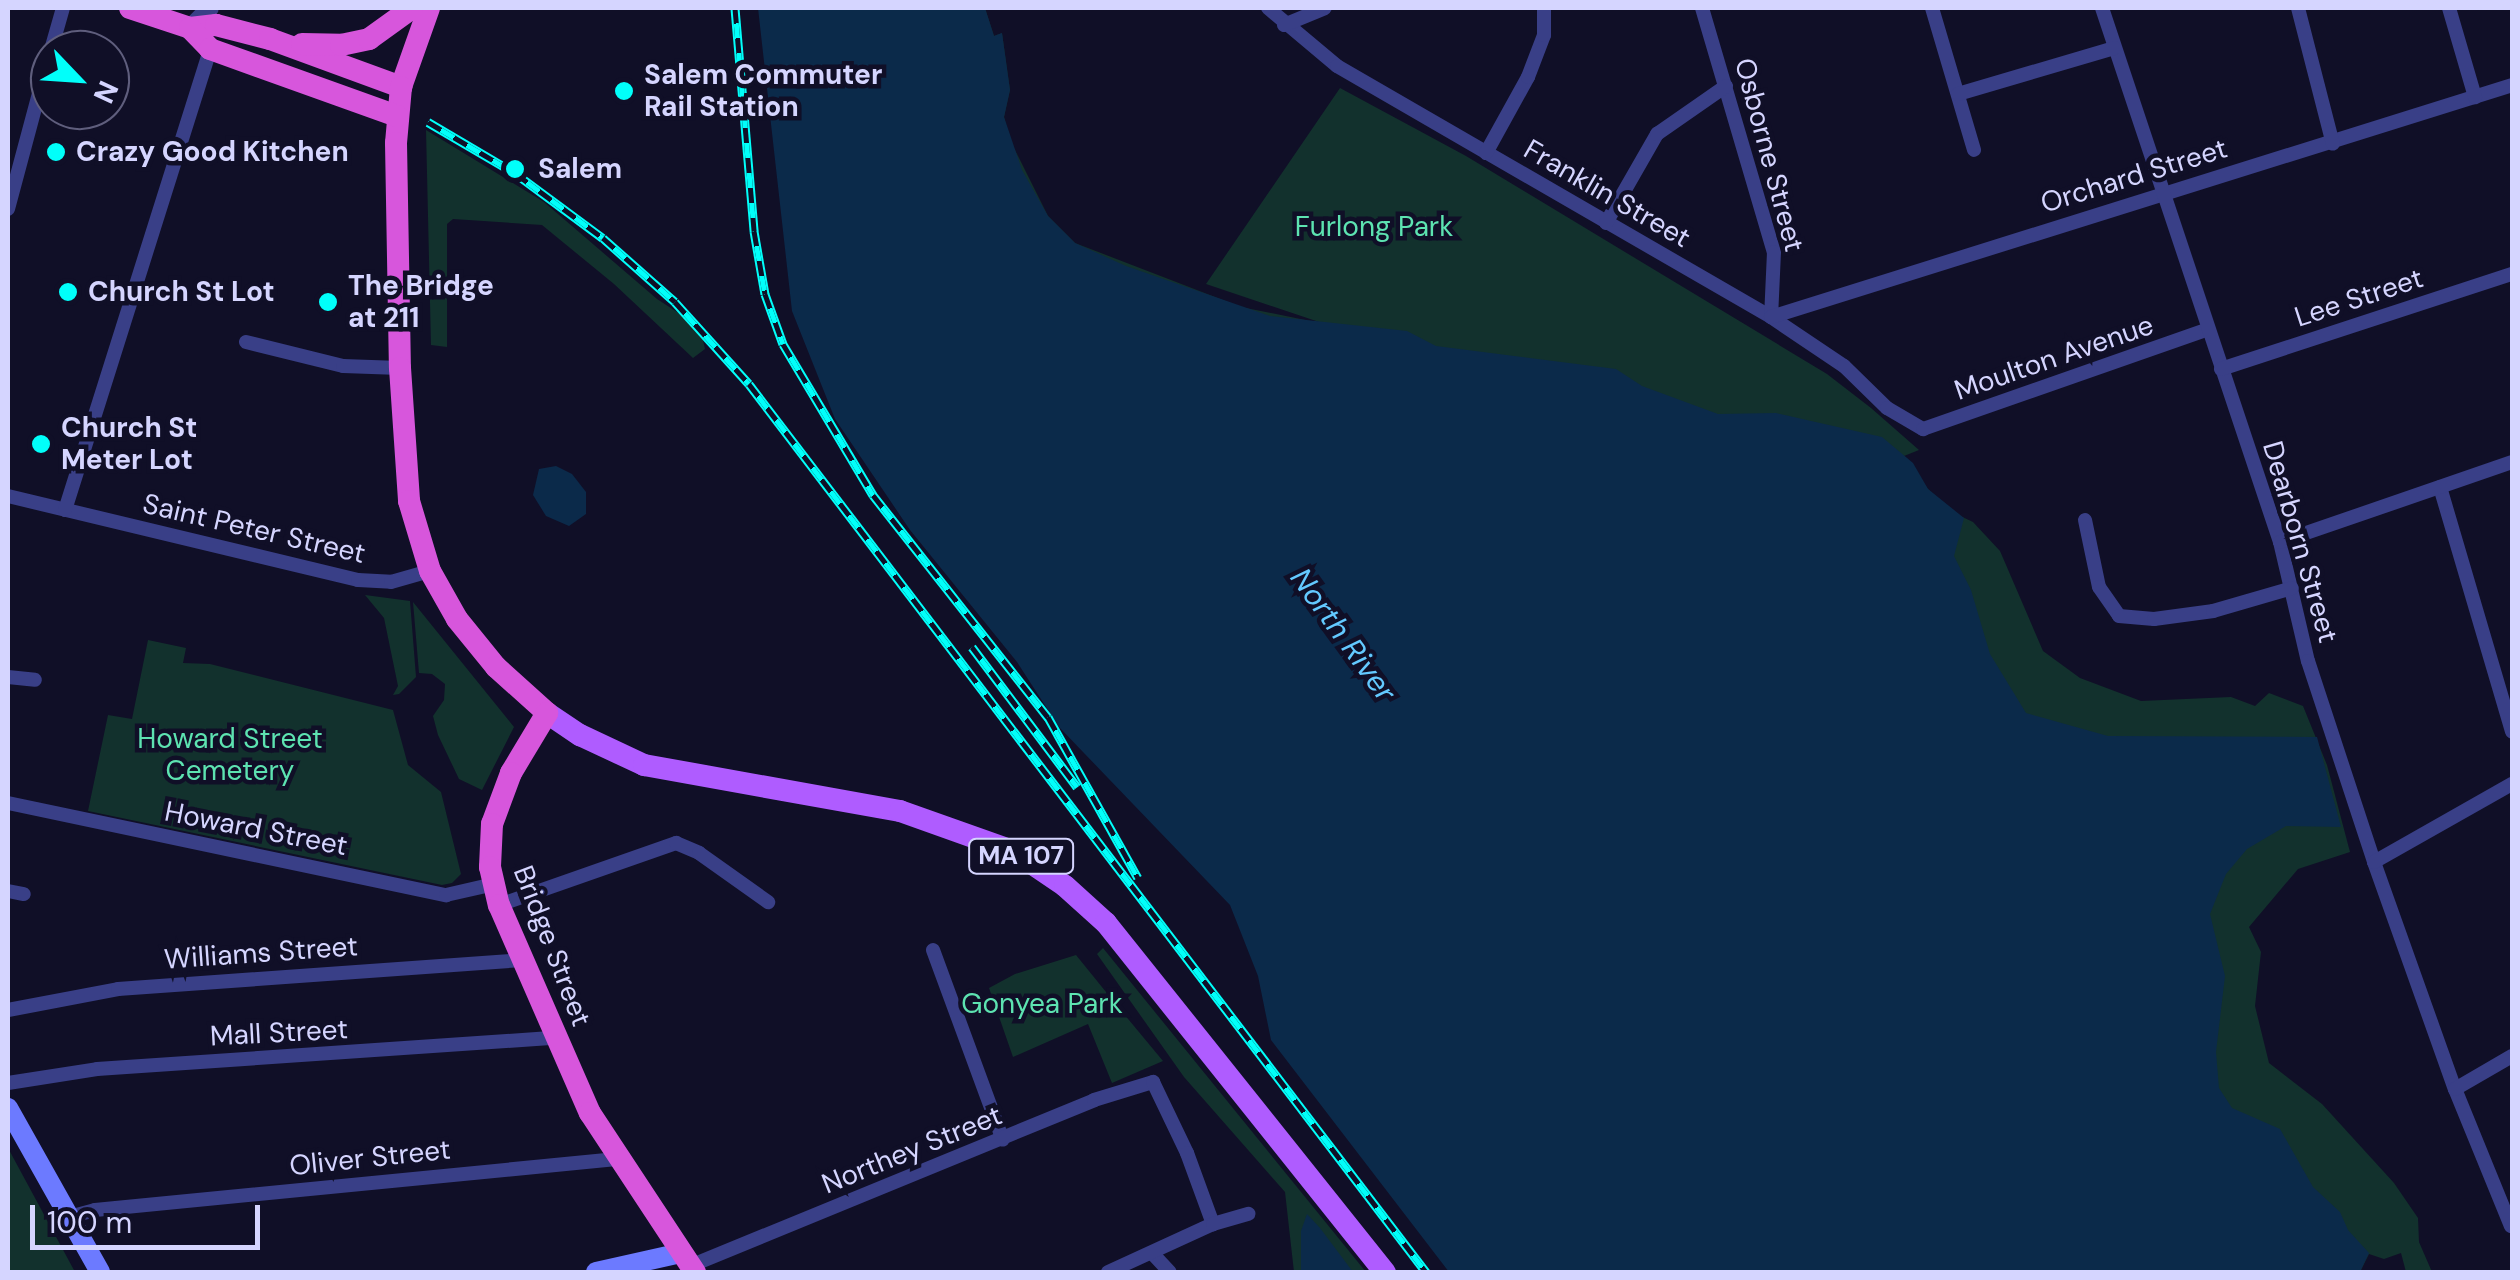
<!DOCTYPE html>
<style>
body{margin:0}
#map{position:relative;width:2520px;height:1280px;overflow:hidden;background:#100f27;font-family:"DM Sans",sans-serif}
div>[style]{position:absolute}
.green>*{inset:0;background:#12312d}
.water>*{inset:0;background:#0b2a4a}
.minor>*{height:14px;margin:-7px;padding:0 7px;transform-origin:7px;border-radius:7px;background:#393f87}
.tertiary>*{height:18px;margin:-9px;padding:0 9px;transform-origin:9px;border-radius:9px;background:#393f87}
.secondary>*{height:20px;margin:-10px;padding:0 10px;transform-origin:10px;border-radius:10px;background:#6c7aff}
.primary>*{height:22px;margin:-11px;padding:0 11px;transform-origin:11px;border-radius:11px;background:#af5cff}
.trunk>*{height:22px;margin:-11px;padding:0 11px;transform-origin:11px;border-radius:11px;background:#d756dc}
.rail>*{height:9px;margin-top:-4.5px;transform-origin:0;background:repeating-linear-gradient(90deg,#100f27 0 15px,#01fffa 0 30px);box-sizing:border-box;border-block:2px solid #01fffa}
.dots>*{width:28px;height:28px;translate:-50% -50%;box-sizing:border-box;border:5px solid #100f27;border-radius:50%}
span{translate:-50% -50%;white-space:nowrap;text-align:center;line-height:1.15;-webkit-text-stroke:9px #100f27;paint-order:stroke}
.shield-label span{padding:2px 8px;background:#100f27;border:2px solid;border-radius:8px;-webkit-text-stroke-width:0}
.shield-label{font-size:25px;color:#d5d5ff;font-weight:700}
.poi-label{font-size:28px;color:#d5d5ff;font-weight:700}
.left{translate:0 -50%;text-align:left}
.street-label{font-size:28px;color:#d5d5ff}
.park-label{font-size:28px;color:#5de3b1}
.water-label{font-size:30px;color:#63c9ff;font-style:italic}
.frame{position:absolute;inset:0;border:10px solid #d5d5ff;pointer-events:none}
.north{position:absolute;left:30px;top:30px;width:100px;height:100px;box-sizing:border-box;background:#100f27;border:2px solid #5f5e7d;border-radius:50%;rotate:115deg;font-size:28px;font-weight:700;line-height:40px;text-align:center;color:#d5d5ff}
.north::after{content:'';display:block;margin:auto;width:35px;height:45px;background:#01fffa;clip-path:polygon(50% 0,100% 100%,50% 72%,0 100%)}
.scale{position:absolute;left:30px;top:1205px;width:230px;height:45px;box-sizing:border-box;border:5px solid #d5d5ff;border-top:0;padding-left:12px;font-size:30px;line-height:35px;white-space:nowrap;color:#d5d5ff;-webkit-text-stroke:8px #100f27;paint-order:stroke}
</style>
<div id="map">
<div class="green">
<i style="clip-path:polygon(985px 8px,994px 36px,1002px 33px,1010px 90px,1004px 117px,1011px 142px,1048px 216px,1075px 243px,1241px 307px,1325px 324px,1206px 284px,1340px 88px,1466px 156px,1827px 374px,1871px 408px,1919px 450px,1904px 456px,1928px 489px,1954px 513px,1973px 522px,2000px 551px,2043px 651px,2080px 678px,2141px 701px,2231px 697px,2255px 706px,2269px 693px,2303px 706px,2327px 765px,2350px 852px,2298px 869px,2249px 927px,2261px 952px,2255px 1006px,2269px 1063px,2322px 1104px,2394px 1183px,2418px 1218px,2419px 1242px,2432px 1272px,2406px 1272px,2401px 1253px,2384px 1259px,2369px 1254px,2360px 1272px,1005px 321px)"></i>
<i style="clip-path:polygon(426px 130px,544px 202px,657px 299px,700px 327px,705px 349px,693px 358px,614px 284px,542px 225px,453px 219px,447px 224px,447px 347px,431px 345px)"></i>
<i style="clip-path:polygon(365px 595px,410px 601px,416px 677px,399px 694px,393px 695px,398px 686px,384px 618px)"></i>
<i style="clip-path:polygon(413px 602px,514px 727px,482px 790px,459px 779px,438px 735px,433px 716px,444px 700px,445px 684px,432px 674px,419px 673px)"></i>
<i style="clip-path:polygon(148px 640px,186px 648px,183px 663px,210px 664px,393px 710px,408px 765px,441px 792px,461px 874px,452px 883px,442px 885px,88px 811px,108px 715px,132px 719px)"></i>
<i style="clip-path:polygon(1103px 948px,1275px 1160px,1366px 1272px,1294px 1272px,1285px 1192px,1184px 1077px,1097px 954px)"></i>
<i style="clip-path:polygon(1076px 955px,1119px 1008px,1163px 1061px,1112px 1083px,1088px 1024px,1013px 1057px,989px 988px,1015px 974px)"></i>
<i style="clip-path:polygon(8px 1148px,75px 1272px,8px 1272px)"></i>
</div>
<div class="water">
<i style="clip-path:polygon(758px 8px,985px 8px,994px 36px,1002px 33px,1010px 90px,1004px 117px,1022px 170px,1048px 216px,1075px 243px,1126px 266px,1270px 316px,1407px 331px,1436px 346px,1616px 369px,1642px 386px,1718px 414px,1776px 413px,1882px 437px,1913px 463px,1928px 489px,1964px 518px,1954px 556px,1971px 590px,1990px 654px,2026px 713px,2108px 736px,2317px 737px,2341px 827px,2286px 826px,2247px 849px,2226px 874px,2210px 914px,2225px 976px,2216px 1052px,2219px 1088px,2232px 1108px,2280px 1129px,2313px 1187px,2340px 1212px,2348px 1230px,2369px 1253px,2360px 1272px,1449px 1272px,1271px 1040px,1258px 976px,1230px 905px,1059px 727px,1017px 662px,910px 530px,835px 419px,792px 311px)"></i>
<i style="clip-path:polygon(556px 466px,572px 474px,586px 492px,586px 514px,569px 526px,546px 516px,533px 495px,539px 469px)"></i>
<i style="clip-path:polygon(1307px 1214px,1320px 1228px,1353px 1272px,1301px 1272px,1301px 1231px)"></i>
</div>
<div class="minor">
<i style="left:1268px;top:8px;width:90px;rotate:40deg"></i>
<i style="left:1337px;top:66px;width:501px;rotate:30.04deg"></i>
<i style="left:1771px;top:317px;width:88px;rotate:33.9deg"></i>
<i style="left:1844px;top:366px;width:60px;rotate:44.3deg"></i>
<i style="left:1887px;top:408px;width:42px;rotate:30.3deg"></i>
<i style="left:1923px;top:429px;width:300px;rotate:-19.3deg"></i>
<i style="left:1702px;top:8px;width:254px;rotate:73.6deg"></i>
<i style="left:1774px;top:252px;width:65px;rotate:92.6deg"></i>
<i style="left:1771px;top:317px;width:776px;rotate:-17.38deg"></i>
<i style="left:1932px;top:8px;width:148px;rotate:73.5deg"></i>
<i style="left:2102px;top:8px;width:563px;rotate:71.57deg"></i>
<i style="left:2280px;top:542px;width:122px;rotate:76.8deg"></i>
<i style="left:2308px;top:661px;width:212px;rotate:71.8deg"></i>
<i style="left:2374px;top:862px;width:241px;rotate:70.4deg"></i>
<i style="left:2455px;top:1089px;width:148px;rotate:67.8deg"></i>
<i style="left:2298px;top:8px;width:140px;rotate:75.6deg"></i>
<i style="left:2449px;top:8px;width:93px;rotate:73.7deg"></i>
<i style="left:1284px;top:25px;width:44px;rotate:-22.5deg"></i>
<i style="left:51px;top:50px;width:44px;rotate:-74.1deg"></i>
<i style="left:1958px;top:94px;width:163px;rotate:-16.4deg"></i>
<i style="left:1486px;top:153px;width:87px;rotate:-61.1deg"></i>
<i style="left:1528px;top:77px;width:45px;rotate:-69.1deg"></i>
<i style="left:1544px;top:35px;width:27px;rotate:-90deg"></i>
<i style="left:8px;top:209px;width:163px;rotate:-75deg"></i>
<i style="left:1606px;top:223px;width:103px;rotate:-60.2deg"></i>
<i style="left:1657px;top:134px;width:84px;rotate:-34.8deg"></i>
<i style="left:246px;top:342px;width:100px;rotate:13.9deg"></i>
<i style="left:343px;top:366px;width:57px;rotate:2deg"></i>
<i style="left:2221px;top:369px;width:306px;rotate:-18.1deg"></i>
<i style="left:2440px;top:487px;width:255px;rotate:73.6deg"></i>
<i style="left:8px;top:496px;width:360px;rotate:13.5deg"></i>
<i style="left:358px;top:580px;width:33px;rotate:3deg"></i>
<i style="left:391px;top:582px;width:41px;rotate:-15.8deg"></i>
<i style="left:65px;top:510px;width:483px;rotate:-72.5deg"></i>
<i style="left:2085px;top:520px;width:68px;rotate:78.2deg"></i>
<i style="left:2099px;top:587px;width:35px;rotate:55deg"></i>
<i style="left:2119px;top:616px;width:35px;rotate:5deg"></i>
<i style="left:2154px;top:619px;width:60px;rotate:-7.7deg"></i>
<i style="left:2213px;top:611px;width:82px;rotate:-16.2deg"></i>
<i style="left:2280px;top:542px;width:245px;rotate:-19deg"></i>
<i style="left:8px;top:677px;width:27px;rotate:6deg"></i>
<i style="left:8px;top:803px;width:448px;rotate:11.9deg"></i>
<i style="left:446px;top:895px;width:49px;rotate:-12.9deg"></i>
<i style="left:2374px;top:862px;width:159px;rotate:-29.5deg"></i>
<i style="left:8px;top:891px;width:16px;rotate:11deg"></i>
<i style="left:499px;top:905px;width:188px;rotate:-19.3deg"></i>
<i style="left:676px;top:843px;width:25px;rotate:23deg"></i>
<i style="left:699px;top:853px;width:85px;rotate:35.4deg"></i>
<i style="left:933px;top:950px;width:202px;rotate:69.8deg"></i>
<i style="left:8px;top:1010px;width:112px;rotate:-10.8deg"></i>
<i style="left:118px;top:989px;width:404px;rotate:-4.1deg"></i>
<i style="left:8px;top:1083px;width:90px;rotate:-8.9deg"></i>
<i style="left:97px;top:1069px;width:458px;rotate:-3.9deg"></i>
<i style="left:2455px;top:1089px;width:66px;rotate:-30.1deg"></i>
<i style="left:69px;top:1217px;width:27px;rotate:-15deg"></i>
<i style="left:95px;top:1210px;width:524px;rotate:-5.58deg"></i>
<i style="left:1152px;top:1253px;width:26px;rotate:47deg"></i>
<i style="left:690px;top:1266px;width:437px;rotate:-22.3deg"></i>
<i style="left:1094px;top:1100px;width:62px;rotate:-17deg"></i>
<i style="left:1153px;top:1082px;width:79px;rotate:64.4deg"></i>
<i style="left:1187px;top:1153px;width:76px;rotate:69.9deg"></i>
<i style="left:1108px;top:1272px;width:115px;rotate:-24.6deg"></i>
<i style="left:1213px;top:1224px;width:37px;rotate:-16deg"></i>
</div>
<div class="tertiary">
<i style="left:190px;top:28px;width:28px;rotate:-45deg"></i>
</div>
<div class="secondary">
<i style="left:8px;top:1108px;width:188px;rotate:60.7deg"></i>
<i style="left:596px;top:1272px;width:87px;rotate:-12.6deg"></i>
</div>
<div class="primary">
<i style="left:547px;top:713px;width:40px;rotate:34deg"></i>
<i style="left:580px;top:735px;width:71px;rotate:25.1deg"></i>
<i style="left:644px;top:765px;width:260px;rotate:10.2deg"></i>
<i style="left:900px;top:811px;width:122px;rotate:19.6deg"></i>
<i style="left:1015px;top:852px;width:60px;rotate:34.2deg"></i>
<i style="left:1065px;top:886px;width:55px;rotate:42.1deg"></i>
<i style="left:1106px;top:923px;width:447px;rotate:51.4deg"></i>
</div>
<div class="trunk">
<i style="left:130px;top:8px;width:63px;rotate:18.4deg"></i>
<i style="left:190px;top:28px;width:26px;rotate:-7deg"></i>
<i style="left:216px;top:25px;width:56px;rotate:14.5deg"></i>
<i style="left:270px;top:39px;width:140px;rotate:20.1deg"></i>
<i style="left:429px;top:8px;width:84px;rotate:109.5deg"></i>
<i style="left:401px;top:87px;width:56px;rotate:95.1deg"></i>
<i style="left:396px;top:143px;width:225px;rotate:89deg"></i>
<i style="left:400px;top:368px;width:133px;rotate:86.1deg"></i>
<i style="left:409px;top:501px;width:73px;rotate:73.3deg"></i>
<i style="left:430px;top:571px;width:55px;rotate:60.6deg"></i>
<i style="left:457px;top:619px;width:62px;rotate:50.9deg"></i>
<i style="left:496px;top:667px;width:69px;rotate:42deg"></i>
<i style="left:547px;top:713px;width:70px;rotate:121deg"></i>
<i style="left:511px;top:773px;width:54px;rotate:110.4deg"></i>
<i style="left:492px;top:824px;width:43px;rotate:92.7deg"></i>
<i style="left:490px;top:867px;width:39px;rotate:77deg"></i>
<i style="left:499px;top:905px;width:227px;rotate:66.4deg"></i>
<i style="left:590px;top:1113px;width:191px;rotate:56.6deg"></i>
<i style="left:190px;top:28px;width:29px;rotate:46deg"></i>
<i style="left:210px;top:49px;width:199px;rotate:19.7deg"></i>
<i style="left:302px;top:44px;width:39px;rotate:1deg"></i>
<i style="left:341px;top:45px;width:29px;rotate:-12deg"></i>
<i style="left:369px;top:39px;width:53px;rotate:-35.8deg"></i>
</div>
<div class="rail">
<i style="left:735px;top:8px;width:224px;rotate:85.1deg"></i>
<i style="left:754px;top:231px;width:64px;rotate:80.1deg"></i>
<i style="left:765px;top:294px;width:53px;rotate:70.2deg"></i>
<i style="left:783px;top:344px;width:176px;rotate:59.2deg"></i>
<i style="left:873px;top:495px;width:283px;rotate:51.8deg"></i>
<i style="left:1048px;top:717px;width:184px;rotate:60.8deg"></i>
<i style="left:428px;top:122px;width:101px;rotate:30.4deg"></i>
<i style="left:515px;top:173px;width:109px;rotate:36.5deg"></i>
<i style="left:603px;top:238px;width:96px;rotate:41.6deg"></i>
<i style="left:675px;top:302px;width:110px;rotate:47.9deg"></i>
<i style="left:749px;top:384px;width:1117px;rotate:52.68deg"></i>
<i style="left:972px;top:647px;width:175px;rotate:53.1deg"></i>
</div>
<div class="dots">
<i style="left:624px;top:91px;background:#01fffa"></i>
<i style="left:56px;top:152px;background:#01fffa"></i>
<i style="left:515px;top:169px;background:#01fffa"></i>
<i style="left:68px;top:292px;background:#01fffa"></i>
<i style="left:328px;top:302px;background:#01fffa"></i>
<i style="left:41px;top:444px;background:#01fffa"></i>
</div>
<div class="shield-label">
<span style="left:1021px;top:856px">MA 107</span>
</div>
<div class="poi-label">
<span class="left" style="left:644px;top:91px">Salem Commuter<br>Rail Station</span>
<span class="left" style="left:76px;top:152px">Crazy Good Kitchen</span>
<span class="left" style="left:538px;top:169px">Salem</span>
<span class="left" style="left:348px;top:302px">The Bridge<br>at 211</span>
<span class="left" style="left:88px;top:292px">Church St Lot</span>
<span class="left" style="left:61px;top:444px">Church St<br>Meter Lot</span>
</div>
<div class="street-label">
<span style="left:1769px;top:155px;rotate:75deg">Osborne Street</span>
<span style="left:2134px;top:176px;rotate:-17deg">Orchard Street</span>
<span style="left:1607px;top:194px;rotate:30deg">Franklin Street</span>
<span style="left:2359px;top:298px;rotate:-18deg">Lee Street</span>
<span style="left:2054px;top:358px;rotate:-19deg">Moulton Avenue</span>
<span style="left:254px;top:529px;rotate:13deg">Saint Peter Street</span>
<span style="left:2300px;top:542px;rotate:74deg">Dearborn Street</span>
<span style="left:256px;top:829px;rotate:11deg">Howard Street</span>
<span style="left:552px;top:946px;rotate:69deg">Bridge Street</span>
<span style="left:261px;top:953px;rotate:-4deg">Williams Street</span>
<span style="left:279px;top:1033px;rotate:-3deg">Mall Street</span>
<span style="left:912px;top:1150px;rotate:-22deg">Northey Street</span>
<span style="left:370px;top:1158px;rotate:-6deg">Oliver Street</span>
</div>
<div class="park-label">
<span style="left:1374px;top:227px">Furlong Park</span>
<span style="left:230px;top:755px">Howard Street<br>Cemetery</span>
<span style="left:1042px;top:1004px">Gonyea Park</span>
</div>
<div class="water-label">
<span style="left:1343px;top:635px;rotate:54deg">North River</span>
</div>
<div class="frame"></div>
<div class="north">N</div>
<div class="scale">100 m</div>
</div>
